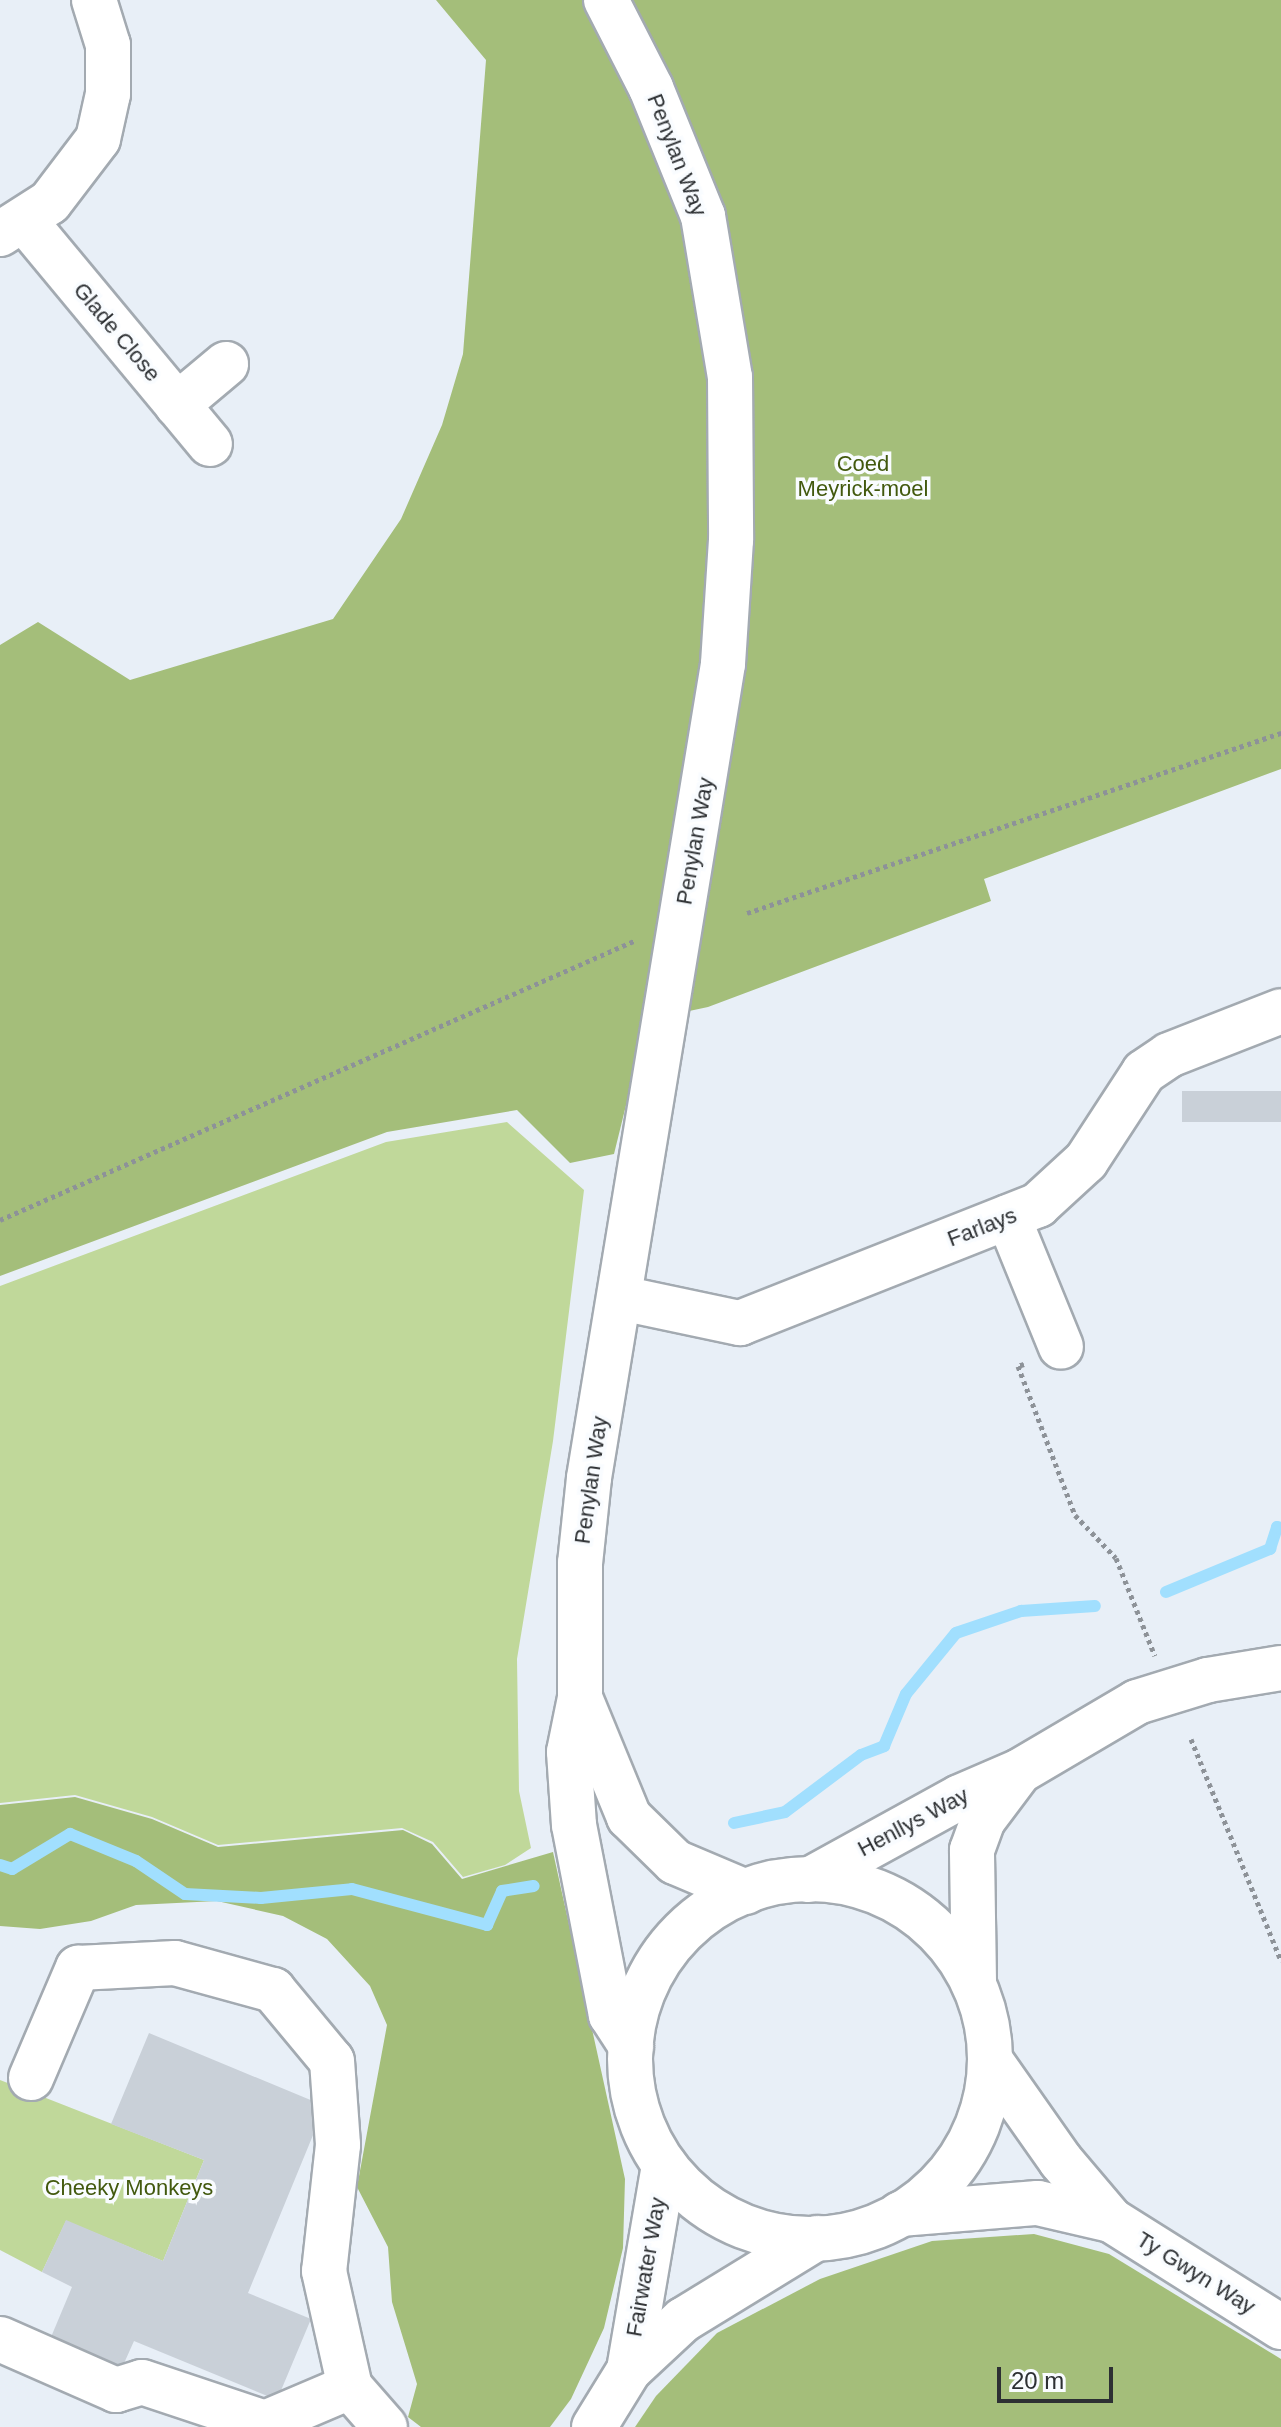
<!DOCTYPE html>
<style>
body{margin:0}
#map{position:relative;width:1281px;height:2427px;overflow:hidden;background:#e8eff7;font-family:Arial,sans-serif}
div>[style]{position:absolute}
.green>*{inset:0;background:#c0d89a}
.forest>*{inset:0;background:#a4be7a}
.stream>*{height:12px;margin:-6px;padding:0 6px;transform-origin:6px;border-radius:6px;background:#a1dffe}
.building>*{inset:0;background:#c9d0d8;transform-origin:0 0}
.path>*{height:5px;margin-top:-2.5px;transform-origin:0;background:repeating-linear-gradient(90deg,#8d9298 0 4px,transparent 0 8px)}
.roads{filter:drop-shadow(2px 0 #a3aab1) drop-shadow(-2px 0 #a3aab1) drop-shadow(0 2px #a3aab1) drop-shadow(0 -2px #a3aab1)}
.minor>*{height:44px;margin:-22px;padding:0 22px;transform-origin:22px;border-radius:22px;background:#fff}
.minor>.ring{margin:-22px;padding:0;box-sizing:content-box;background:none;border:44px solid #fff;border-radius:50%}
span{translate:-50% -50%;white-space:nowrap;text-align:center;line-height:1.15;-webkit-text-stroke:7px #f9fcff;paint-order:stroke}
.street-label{font-size:22px;color:#2d3033}
.park-label{font-size:22px;color:#42590e}
.scale{position:absolute;left:997px;top:2367px;width:116px;height:36px;box-sizing:border-box;border:4px solid #2d3033;border-top:0;padding-left:10px;font-size:24px;line-height:28px;white-space:nowrap;color:#2d3033;-webkit-text-stroke:6px #f9fcff;paint-order:stroke}
</style>
<div id="map">
<div class="green">
<i style="clip-path:polygon(507px 1122px,584px 1190px,553px 1441px,517px 1659px,519px 1791px,531px 1848px,505px 1865px,463px 1877px,433px 1842px,402px 1828px,218px 1845px,152px 1817px,75px 1795px,0 1803px,0 1286px,386px 1142px)"></i>
<i style="clip-path:polygon(0 2080px,204px 2160px,163px 2261px,66px 2221px,42px 2272px,0 2250px)"></i>
</div>
<div class="forest">
<i style="clip-path:polygon(436px 0,1281px 0,1281px 769px,984px 879px,991px 901px,708px 1007px,647px 1020px,614px 1154px,570px 1163px,517px 1110px,387px 1132px,0 1276px,0 645px,38px 622px,130px 680px,333px 619px,401px 519px,442px 425px,463px 354px,486px 60px)"></i>
<i style="clip-path:polygon(75px 1797px,152px 1819px,218px 1847px,403px 1830px,432px 1844px,462px 1879px,553px 1852px,625px 2179px,623px 2248px,604px 2328px,571px 2399px,550px 2427px,421px 2427px,408px 2417px,417px 2384px,392px 2302px,388px 2247px,357px 2187px,387px 2025px,370px 1986px,327px 1939px,283px 1916px,217px 1901px,136px 1905px,91px 1921px,40px 1929px,0 1926px,0 1805px)"></i>
<i style="clip-path:polygon(1034px 2234px,1109px 2254px,1281px 2359px,1281px 2427px,635px 2427px,656px 2396px,717px 2333px,820px 2279px,932px 2241px)"></i>
</div>
<div class="stream">
<i style="left:1166px;top:1592px;width:113px;rotate:-22.5deg"></i>
<i style="left:1270px;top:1549px;width:23px;rotate:-72deg"></i>
<i style="left:1277px;top:1527px;width:4px;rotate:14deg"></i>
<i style="left:734px;top:1823px;width:52px;rotate:-12.2deg"></i>
<i style="left:785px;top:1812px;width:95px;rotate:-36.9deg"></i>
<i style="left:861px;top:1755px;width:25px;rotate:-21deg"></i>
<i style="left:884px;top:1746px;width:56px;rotate:-67.1deg"></i>
<i style="left:906px;top:1694px;width:79px;rotate:-50.7deg"></i>
<i style="left:956px;top:1633px;width:69px;rotate:-18.7deg"></i>
<i style="left:1021px;top:1611px;width:74px;rotate:-3.9deg"></i>
<i style="left:0;top:1865px;width:13px;rotate:18deg"></i>
<i style="left:12px;top:1869px;width:68px;rotate:-31.1deg"></i>
<i style="left:70px;top:1834px;width:71px;rotate:22.2deg"></i>
<i style="left:136px;top:1861px;width:59px;rotate:34deg"></i>
<i style="left:185px;top:1894px;width:76px;rotate:3deg"></i>
<i style="left:261px;top:1898px;width:91px;rotate:-5.6deg"></i>
<i style="left:352px;top:1889px;width:140px;rotate:14.9deg"></i>
<i style="left:487px;top:1925px;width:37px;rotate:-66deg"></i>
<i style="left:502px;top:1891px;width:32px;rotate:-9deg"></i>
</div>
<div class="building">
<i style="left:1281px;top:1091px;width:31px;height:99px;rotate:90deg"></i>
<i style="clip-path:polygon(149px 2033px,325px 2106px,248px 2293px,311px 2319px,277px 2400px,134px 2341px,117px 2379px,46px 2349px,72px 2287px,42px 2272px,66px 2220px,163px 2261px,204px 2160px,111px 2124px)"></i>
</div>
<div class="path">
<i style="left:747px;top:913px;width:564px;rotate:-18.63deg"></i>
<i style="left:0;top:1220px;width:695px;rotate:-23.76deg"></i>
<i style="left:1024px;top:1364px;width:6px;rotate:162deg"></i>
<i style="left:1018px;top:1366px;width:160px;rotate:69.1deg"></i>
<i style="left:1075px;top:1515px;width:59px;rotate:46.4deg"></i>
<i style="left:1116px;top:1558px;width:105px;rotate:68.3deg"></i>
<i style="left:1191px;top:1739px;width:240px;rotate:67.9deg"></i>
</div>
<div class="roads">
<div class="minor">
<i style="left:606px;top:0;width:99px;rotate:62.9deg"></i>
<i style="left:651px;top:88px;width:138px;rotate:67.9deg"></i>
<i style="left:703px;top:216px;width:163px;rotate:80.5deg"></i>
<i style="left:730px;top:377px;width:163px;rotate:89.6deg"></i>
<i style="left:731px;top:540px;width:124px;rotate:93.7deg"></i>
<i style="left:723px;top:664px;width:825px;rotate:99.35deg"></i>
<i style="left:589px;top:1478px;width:85px;rotate:96deg"></i>
<i style="left:580px;top:1563px;width:135px;rotate:90deg"></i>
<i style="left:580px;top:1698px;width:55px;rotate:101.5deg"></i>
<i style="left:569px;top:1752px;width:73px;rotate:86.1deg"></i>
<i style="left:574px;top:1825px;width:194px;rotate:79deg"></i>
<i style="left:611px;top:2015px;width:37px;rotate:57deg"></i>
<i style="left:24px;top:220px;width:291px;rotate:50.3deg"></i>
<i style="left:0;top:234px;width:59px;rotate:-32.6deg"></i>
<i style="left:50px;top:202px;width:79px;rotate:-52.7deg"></i>
<i style="left:98px;top:139px;width:46px;rotate:-77.5deg"></i>
<i style="left:108px;top:94px;width:49px;rotate:-90deg"></i>
<i style="left:108px;top:45px;width:47px;rotate:-107.3deg"></i>
<i style="left:177px;top:405px;width:64px;rotate:-39.9deg"></i>
<i style="left:1008px;top:1217px;width:140px;rotate:67.8deg"></i>
<i style="left:621px;top:1298px;width:122px;rotate:11.9deg"></i>
<i style="left:740px;top:1323px;width:321px;rotate:-21.6deg"></i>
<i style="left:1038px;top:1205px;width:65px;rotate:-42.5deg"></i>
<i style="left:1086px;top:1161px;width:106px;rotate:-56.9deg"></i>
<i style="left:1144px;top:1072px;width:30px;rotate:-34deg"></i>
<i style="left:1169px;top:1055px;width:120px;rotate:-21.4deg"></i>
<i style="left:580px;top:1698px;width:129px;rotate:67.6deg"></i>
<i style="left:629px;top:1817px;width:64px;rotate:44.4deg"></i>
<i style="left:675px;top:1862px;width:77px;rotate:22.9deg"></i>
<i class="ring" style="left:630px;top:1879px;width:316px;height:316px"></i>
<i style="left:809px;top:1880px;width:172px;rotate:-28.8deg"></i>
<i style="left:960px;top:1797px;width:65px;rotate:-23.4deg"></i>
<i style="left:1020px;top:1771px;width:136px;rotate:-30.5deg"></i>
<i style="left:1137px;top:1702px;width:74px;rotate:-17.2deg"></i>
<i style="left:1208px;top:1680px;width:74px;rotate:-9.3deg"></i>
<i style="left:974px;top:1981px;width:131px;rotate:-90.9deg"></i>
<i style="left:972px;top:1850px;width:32px;rotate:-70deg"></i>
<i style="left:983px;top:1820px;width:60px;rotate:-53.1deg"></i>
<i style="left:990px;top:2060px;width:123px;rotate:54.9deg"></i>
<i style="left:1061px;top:2161px;width:77px;rotate:49.7deg"></i>
<i style="left:1111px;top:2220px;width:201px;rotate:32.2deg"></i>
<i style="left:31px;top:2078px;width:120px;rotate:-66.9deg"></i>
<i style="left:78px;top:1968px;width:97px;rotate:-3deg"></i>
<i style="left:175px;top:1963px;width:102px;rotate:15.4deg"></i>
<i style="left:273px;top:1990px;width:92px;rotate:50.3deg"></i>
<i style="left:332px;top:2061px;width:84px;rotate:85.9deg"></i>
<i style="left:338px;top:2145px;width:127px;rotate:96.3deg"></i>
<i style="left:324px;top:2271px;width:119px;rotate:77.4deg"></i>
<i style="left:350px;top:2387px;width:53px;rotate:48.8deg"></i>
<i style="left:900px;top:2214px;width:138px;rotate:-4.6deg"></i>
<i style="left:1038px;top:2203px;width:75px;rotate:13.1deg"></i>
<i style="left:0;top:2339px;width:127px;rotate:23.7deg"></i>
<i style="left:116px;top:2390px;width:27px;rotate:-17deg"></i>
<i style="left:142px;top:2382px;width:130px;rotate:18.4deg"></i>
<i style="left:265px;top:2423px;width:92px;rotate:-23deg"></i>
<i style="left:629px;top:2370px;width:208px;rotate:-80.3deg"></i>
<i style="left:594px;top:2427px;width:67px;rotate:-58.4deg"></i>
<i style="left:629px;top:2370px;width:74px;rotate:-42.8deg"></i>
<i style="left:683px;top:2320px;width:157px;rotate:-31.5deg"></i>
</div>
</div>
<div class="street-label">
<span style="left:677px;top:155px;rotate:69deg">Penylan Way</span>
<span style="left:117px;top:332px;rotate:50deg">Glade Close</span>
<span style="left:695px;top:841px;rotate:-80deg">Penylan Way</span>
<span style="left:982px;top:1227px;rotate:-21deg">Farlays</span>
<span style="left:591px;top:1480px;rotate:-82deg">Penylan Way</span>
<span style="left:913px;top:1822px;rotate:-28deg">Henllys Way</span>
<span style="left:646px;top:2267px;rotate:-80deg">Fairwater Way</span>
<span style="left:1196px;top:2273px;rotate:32deg">Ty Gwyn Way</span>
</div>
<div class="park-label">
<span style="left:863px;top:476px">Coed<br>Meyrick-moel</span>
<span style="left:129px;top:2188px">Cheeky Monkeys</span>
</div>
<div class="scale">20 m</div>
</div>
